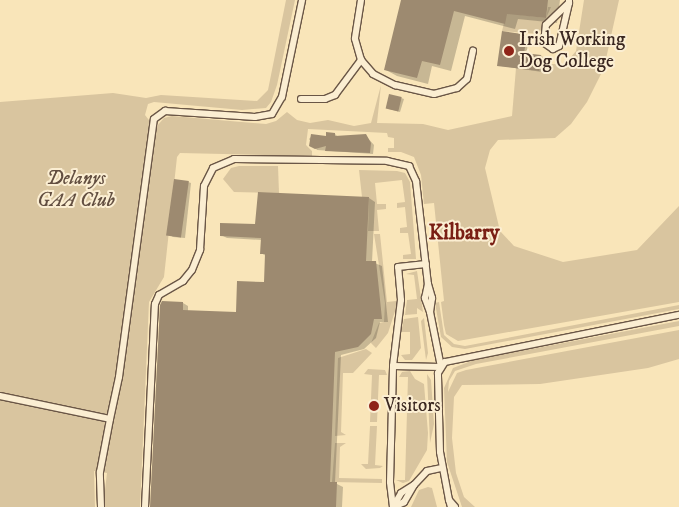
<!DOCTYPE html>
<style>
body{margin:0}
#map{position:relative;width:679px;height:507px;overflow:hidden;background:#f9e5b9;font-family:"IM FELL DW Pica",serif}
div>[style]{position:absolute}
.green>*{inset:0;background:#d9c59f}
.shadow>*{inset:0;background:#0003}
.building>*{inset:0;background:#9d8a70;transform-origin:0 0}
.roads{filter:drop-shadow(1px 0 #6a5646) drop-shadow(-1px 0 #6a5646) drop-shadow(0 1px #6a5646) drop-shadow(0 -1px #6a5646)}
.lane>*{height:6px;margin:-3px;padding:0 3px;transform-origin:3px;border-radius:3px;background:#fbeed2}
.dots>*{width:14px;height:14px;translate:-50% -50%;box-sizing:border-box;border:2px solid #fbeed2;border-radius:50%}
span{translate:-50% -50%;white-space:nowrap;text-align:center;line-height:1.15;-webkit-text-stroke:4px #fbeed2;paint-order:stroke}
.poi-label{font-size:19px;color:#3a2720}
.left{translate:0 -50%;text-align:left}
.park-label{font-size:19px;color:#624e40;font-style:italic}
.quarter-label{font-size:21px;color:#7a1f14;font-weight:700}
</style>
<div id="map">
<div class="green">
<i style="clip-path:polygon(286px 0,295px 0,277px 85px,271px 102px,266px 108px,242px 110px,154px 102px,148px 104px,145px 115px,152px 124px,157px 126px,164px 118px,172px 116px,266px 124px,276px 121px,287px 112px,297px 120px,310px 123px,328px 120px,354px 126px,371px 123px,381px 85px,377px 123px,423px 124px,448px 130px,512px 116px,516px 68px,539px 71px,541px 55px,550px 64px,565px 64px,576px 51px,584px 0,619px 0,604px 68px,587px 102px,571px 124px,555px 138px,498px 140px,490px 150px,485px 168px,500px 231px,514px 246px,563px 262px,637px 250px,679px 206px,679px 302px,458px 341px,446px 334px,444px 325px,441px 302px,444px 301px,434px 203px,424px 204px,421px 175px,414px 157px,401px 152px,388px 152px,388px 148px,394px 148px,394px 138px,388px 137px,387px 133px,308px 129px,306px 145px,312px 151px,312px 156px,180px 153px,177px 157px,164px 277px,149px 302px,140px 507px,103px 507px,107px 473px,94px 471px,95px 507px,0 507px,0 102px,113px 93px,146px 98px,161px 95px,257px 101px,268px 90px)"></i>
<i style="clip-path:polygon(510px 0,521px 15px,546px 18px,548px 7px,551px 7px,539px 34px,502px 31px)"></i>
<i style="clip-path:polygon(239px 166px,278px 166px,279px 193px,234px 192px,223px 179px,231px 168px)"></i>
<i style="clip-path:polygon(359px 170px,397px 171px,405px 173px,410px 182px,416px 259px,403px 259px,403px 255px,411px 254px,408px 233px,400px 233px,400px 228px,407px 227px,405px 207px,397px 208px,397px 203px,405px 202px,402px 180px,375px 183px,377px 204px,386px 204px,386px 209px,377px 210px,379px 231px,368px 231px,369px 197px,362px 197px)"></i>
<i style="clip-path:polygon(374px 234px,380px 234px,387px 302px,396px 301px,397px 305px,388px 333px,376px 348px,371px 343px,379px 323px,384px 322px,385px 303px)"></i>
<i style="clip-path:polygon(417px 271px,423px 312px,417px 308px,417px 314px,405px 315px,407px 300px,417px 299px,414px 275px,406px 274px)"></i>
<i style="clip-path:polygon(439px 302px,444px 335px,454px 344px,465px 346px,679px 305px,679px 309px,465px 349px,452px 347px,441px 337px,435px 303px)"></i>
<i style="clip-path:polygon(418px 317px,421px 348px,412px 360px,405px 360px,401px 355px,410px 354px,410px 332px,401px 332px,404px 319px)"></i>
<i style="clip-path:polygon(424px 318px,428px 353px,426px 360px,421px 321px)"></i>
<i style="clip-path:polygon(679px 321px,679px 326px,476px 364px,455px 371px,449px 381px,448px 392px,457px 373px,466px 370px,679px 330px,679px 359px,648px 368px,540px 384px,462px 385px,454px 397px,452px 438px,456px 473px,464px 497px,475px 507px,462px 507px,447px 462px,444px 388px,453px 368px,474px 360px)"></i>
<i style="clip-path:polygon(366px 349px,372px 353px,353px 373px,343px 373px,341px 432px,346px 435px,335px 436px,338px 358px)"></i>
<i style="clip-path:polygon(368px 369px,385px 370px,387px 375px,379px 375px,377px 422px,370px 422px,372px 375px,364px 374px)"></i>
<i style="clip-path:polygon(410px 371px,415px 379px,424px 384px,428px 433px,427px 450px,409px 481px,403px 483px,396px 480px,405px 480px,408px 377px,399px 377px,402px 372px)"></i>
<i style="clip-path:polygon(427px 374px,431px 380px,434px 424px,430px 443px)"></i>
<i style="clip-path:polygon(370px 426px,377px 426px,375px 465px,383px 466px,380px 468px,366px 469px,361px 464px,368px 464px)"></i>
<i style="clip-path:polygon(335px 443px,346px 443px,340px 447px,339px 478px,382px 479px,382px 483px,332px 482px)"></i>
<i style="clip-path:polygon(428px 487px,432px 488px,437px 507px,411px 507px,419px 490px)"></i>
</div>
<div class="shadow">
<i style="clip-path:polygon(404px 0,560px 0,557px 23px,518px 19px,515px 29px,465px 16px,451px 71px,432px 66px,428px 84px,397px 76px,386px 70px)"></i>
<i style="clip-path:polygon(521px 35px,523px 43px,528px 45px,526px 54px,543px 58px,542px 72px,501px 66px)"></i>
<i style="clip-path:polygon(401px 98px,404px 99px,400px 112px,389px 109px)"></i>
<i style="clip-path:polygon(335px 134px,338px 137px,366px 136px,374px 145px,373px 154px,317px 150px,309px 139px,313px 135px,327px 138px)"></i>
<i style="clip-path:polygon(188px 182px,191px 183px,185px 238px,173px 237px,170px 235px)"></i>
<i style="clip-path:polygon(369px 198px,375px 202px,372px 262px,382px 266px,388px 322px,380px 322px,376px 338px,364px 349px,341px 355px,335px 483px,343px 487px,342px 507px,152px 507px,183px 303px,188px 306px,188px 311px,237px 313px,265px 283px,266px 256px,261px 253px,262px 240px,227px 238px,221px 235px)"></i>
</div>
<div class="building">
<i style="clip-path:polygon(401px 0,548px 0,546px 18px,507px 14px,505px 24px,454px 11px,440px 65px,422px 61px,417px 78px,384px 70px)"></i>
<i style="clip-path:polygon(502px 31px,522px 34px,521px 42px,526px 42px,524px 53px,541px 55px,539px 71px,497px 66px)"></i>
<i style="left:389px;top:94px;width:13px;height:15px;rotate:13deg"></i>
<i style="clip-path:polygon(326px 132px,335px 133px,335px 136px,366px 134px,371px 143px,370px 153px,325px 151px,326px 146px,315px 149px,309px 146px,311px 134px,326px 136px)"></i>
<i style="left:174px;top:179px;width:15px;height:57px;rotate:8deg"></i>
<i style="clip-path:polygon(258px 192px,369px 197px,366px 261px,376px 261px,382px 319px,374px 319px,371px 334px,358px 347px,335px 352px,330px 482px,337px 482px,336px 507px,150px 507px,160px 305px,162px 301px,183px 302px,183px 310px,236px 312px,237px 281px,264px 282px,265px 254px,260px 254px,261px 238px,220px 236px,220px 223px,255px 224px)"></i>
</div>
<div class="roads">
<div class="lane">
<i style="left:361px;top:0;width:39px;rotate:99deg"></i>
<i style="left:355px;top:39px;width:22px;rotate:74deg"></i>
<i style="left:361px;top:60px;width:18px;rotate:49deg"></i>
<i style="left:373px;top:74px;width:25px;rotate:27deg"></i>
<i style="left:395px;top:85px;width:40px;rotate:13deg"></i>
<i style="left:434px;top:94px;width:24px;rotate:-15deg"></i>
<i style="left:457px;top:88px;width:13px;rotate:-42deg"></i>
<i style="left:467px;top:79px;width:29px;rotate:-78deg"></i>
<i style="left:569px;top:0;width:3px;rotate:90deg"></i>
<i style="left:569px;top:3px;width:44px;rotate:103.1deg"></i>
<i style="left:559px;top:46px;width:7px;rotate:153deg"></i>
<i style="left:553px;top:49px;width:11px;rotate:-146deg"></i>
<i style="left:544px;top:43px;width:18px;rotate:-84deg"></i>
<i style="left:546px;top:25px;width:32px;rotate:-44deg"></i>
<i style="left:301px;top:99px;width:24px"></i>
<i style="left:325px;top:99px;width:11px;rotate:-22deg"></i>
<i style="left:335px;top:95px;width:44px;rotate:-53.4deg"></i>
<i style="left:428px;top:284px;width:15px;rotate:74deg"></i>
<i style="left:432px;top:298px;width:14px;rotate:98deg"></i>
<i style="left:430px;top:312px;width:15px;rotate:-110deg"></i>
<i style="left:425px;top:298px;width:14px;rotate:-78deg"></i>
<i style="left:393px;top:366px;width:48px;rotate:1.2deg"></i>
<i style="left:441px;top:367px;width:56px;rotate:-101.3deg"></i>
<i style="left:0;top:396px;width:112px;rotate:11.8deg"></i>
<i style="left:110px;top:419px;width:43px;rotate:-77.9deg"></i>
<i style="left:119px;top:377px;width:260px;rotate:-82.3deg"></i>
<i style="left:154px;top:119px;width:14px;rotate:-36deg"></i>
<i style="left:165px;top:111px;width:90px;rotate:3.8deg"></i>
<i style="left:255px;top:117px;width:17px;rotate:-10deg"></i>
<i style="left:272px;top:114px;width:20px;rotate:-60deg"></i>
<i style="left:282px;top:97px;width:99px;rotate:-78.3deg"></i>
<i style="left:414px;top:485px;width:19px;rotate:-47deg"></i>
<i style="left:427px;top:471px;width:14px;rotate:-12deg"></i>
<i style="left:449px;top:500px;width:49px;rotate:-100.6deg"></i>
<i style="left:440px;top:452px;width:79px;rotate:-91.5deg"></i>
<i style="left:438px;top:373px;width:13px;rotate:-58deg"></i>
<i style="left:445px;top:362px;width:239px;rotate:-11.4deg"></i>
<i style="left:101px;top:507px;width:35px;rotate:-92deg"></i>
<i style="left:100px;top:472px;width:54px;rotate:-79.3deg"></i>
<i style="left:145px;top:507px;width:203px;rotate:-87.2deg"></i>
<i style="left:155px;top:304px;width:10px;rotate:-66deg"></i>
<i style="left:159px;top:295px;width:28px;rotate:-30deg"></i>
<i style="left:183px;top:281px;width:14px;rotate:-51deg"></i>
<i style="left:192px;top:270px;width:22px;rotate:-68deg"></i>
<i style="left:200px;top:250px;width:64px;rotate:-86.4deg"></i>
<i style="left:204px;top:186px;width:20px;rotate:-63deg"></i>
<i style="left:213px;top:168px;width:23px;rotate:-23deg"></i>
<i style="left:234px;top:159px;width:153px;rotate:0.7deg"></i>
<i style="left:387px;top:161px;width:23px;rotate:13deg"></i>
<i style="left:409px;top:166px;width:17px;rotate:65deg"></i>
<i style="left:416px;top:181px;width:104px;rotate:83.4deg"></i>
<i style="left:393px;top:507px;width:25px;rotate:-97deg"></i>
<i style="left:390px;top:482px;width:116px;rotate:-88.5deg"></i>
<i style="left:393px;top:366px;width:66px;rotate:-83.1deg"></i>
<i style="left:401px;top:300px;width:33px;rotate:-95deg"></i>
<i style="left:398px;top:267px;width:28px;rotate:-6deg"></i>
<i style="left:393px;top:507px;width:16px;rotate:-60deg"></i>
<i style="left:401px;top:493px;width:15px;rotate:-32deg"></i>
<i style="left:414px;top:485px;width:20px;rotate:120deg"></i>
<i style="left:404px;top:502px;width:11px;rotate:153deg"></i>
<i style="left:451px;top:507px;width:7px;rotate:-106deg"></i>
<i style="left:449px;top:500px;width:9px;rotate:49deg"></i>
</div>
</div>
<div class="dots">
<i style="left:509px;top:51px;background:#8f2418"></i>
<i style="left:374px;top:406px;background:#8f2418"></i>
</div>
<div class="poi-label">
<span class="left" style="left:519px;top:51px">Irish Working<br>Dog College</span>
<span class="left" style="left:384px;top:406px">Visitors</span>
</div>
<div class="park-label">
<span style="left:76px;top:190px">Delanys<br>GAA Club</span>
</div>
<div class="quarter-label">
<span style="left:464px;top:233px">Kilbarry</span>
</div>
</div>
